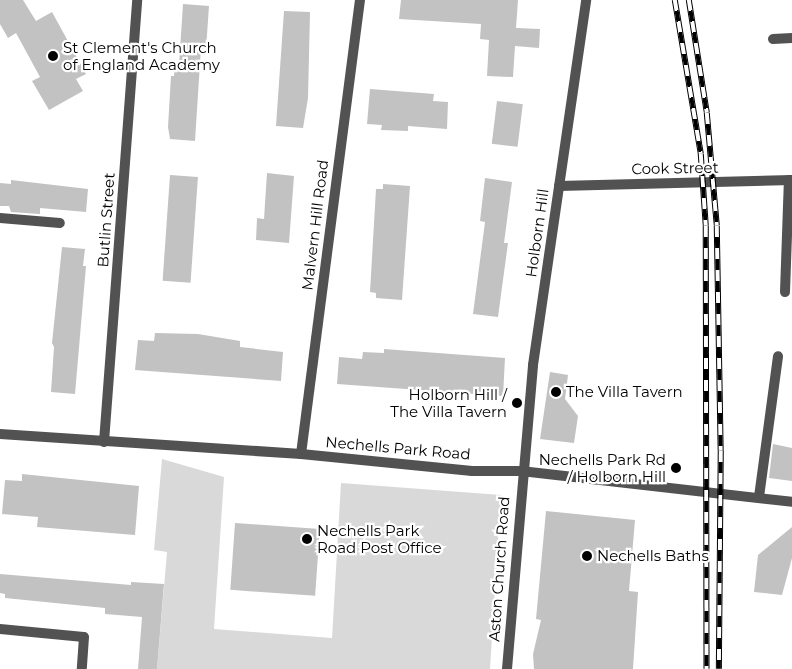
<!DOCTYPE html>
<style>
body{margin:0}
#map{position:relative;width:792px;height:669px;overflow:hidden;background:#fff;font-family:Montserrat,sans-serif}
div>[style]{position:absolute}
.green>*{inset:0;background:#d9d9d9}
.building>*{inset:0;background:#c2c2c2;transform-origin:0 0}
.lane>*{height:10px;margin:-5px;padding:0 5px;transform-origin:5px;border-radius:5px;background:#525252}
.street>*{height:10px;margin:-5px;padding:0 5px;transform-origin:5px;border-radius:5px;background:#525252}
.rail>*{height:5.5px;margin-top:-2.75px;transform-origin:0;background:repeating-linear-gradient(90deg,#fff 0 11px,#000 0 22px);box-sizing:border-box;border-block:1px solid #000}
.dots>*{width:14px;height:14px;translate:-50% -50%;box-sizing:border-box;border:2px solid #fff;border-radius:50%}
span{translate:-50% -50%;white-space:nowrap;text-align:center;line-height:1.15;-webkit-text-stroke:4.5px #fff;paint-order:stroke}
.poi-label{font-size:15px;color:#000}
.left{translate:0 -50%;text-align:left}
.right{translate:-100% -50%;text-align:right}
.street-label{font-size:15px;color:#000}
</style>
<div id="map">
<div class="green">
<i style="clip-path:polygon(162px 459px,224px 477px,214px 629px,332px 638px,341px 483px,501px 495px,490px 669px,157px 669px,167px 552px,154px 550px)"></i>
</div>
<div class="building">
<i style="clip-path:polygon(0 0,23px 0,36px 21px,52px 12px,86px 74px,76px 79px,83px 91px,49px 110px,32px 81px,40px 77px,16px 33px,8px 38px,0 24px)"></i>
<i style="clip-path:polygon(401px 0,518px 0,516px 28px,540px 29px,539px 48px,515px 46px,513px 77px,487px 76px,489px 40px,480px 39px,481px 24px,399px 19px)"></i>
<i style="clip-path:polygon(183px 4px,209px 6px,206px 49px,201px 48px,195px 141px,170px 139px,168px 127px,171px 76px,174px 76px,175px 65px,179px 65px)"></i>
<i style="clip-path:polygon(284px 11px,310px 12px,308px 98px,303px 128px,276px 126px)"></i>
<i style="clip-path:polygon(370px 89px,434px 94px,433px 101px,448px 102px,447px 129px,408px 126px,408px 131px,381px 130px,382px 125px,367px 124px)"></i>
<i style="left:497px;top:101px;width:26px;height:43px;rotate:7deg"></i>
<i style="clip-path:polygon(267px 173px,294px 176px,289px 243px,256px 240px,257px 218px,264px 219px)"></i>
<i style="left:170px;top:175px;width:28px;height:106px;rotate:4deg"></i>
<i style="clip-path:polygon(485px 178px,512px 182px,504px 243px,508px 243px,498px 317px,473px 314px,485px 222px,480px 221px)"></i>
<i style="clip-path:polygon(11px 180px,88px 189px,86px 212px,40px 208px,40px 214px,11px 212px,9px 206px,0 206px,0 183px,11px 184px)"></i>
<i style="clip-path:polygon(383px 184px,410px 186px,402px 300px,376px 298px,376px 293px,370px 292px,376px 189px,383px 189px)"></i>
<i style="clip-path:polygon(62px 247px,85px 249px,83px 266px,86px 266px,75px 394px,51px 392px,54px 347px,52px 343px)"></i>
<i style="clip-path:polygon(155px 333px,198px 334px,240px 341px,240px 347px,283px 352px,281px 381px,135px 370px,138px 340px,154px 341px)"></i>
<i style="clip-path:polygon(384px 349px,505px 358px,503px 396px,337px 384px,339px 357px,362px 359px,363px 352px,384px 353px)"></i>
<i style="clip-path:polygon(550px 372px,568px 375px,565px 399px,578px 416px,574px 443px,540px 439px)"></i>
<i style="clip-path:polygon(773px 444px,792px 448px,792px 481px,769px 478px)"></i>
<i style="clip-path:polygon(22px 474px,139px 486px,135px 535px,37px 527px,38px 517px,2px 514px,5px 480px,22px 481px)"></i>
<i style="clip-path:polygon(546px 511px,635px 520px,629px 591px,638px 592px,633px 669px,534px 669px,533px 654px,541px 620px,536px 619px)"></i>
<i style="left:235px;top:523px;width:85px;height:67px;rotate:4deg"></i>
<i style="clip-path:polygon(792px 527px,792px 558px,782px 595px,754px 592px,758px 555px)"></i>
<i style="clip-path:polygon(0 574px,131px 585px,131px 582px,164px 584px,157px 669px,138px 669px,142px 617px,105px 614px,105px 608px,5px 598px,5px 594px,0 593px)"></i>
</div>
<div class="lane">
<i style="left:0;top:218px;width:60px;rotate:4.8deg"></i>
<i style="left:785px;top:292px;width:112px;rotate:-88deg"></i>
<i style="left:759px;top:497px;width:142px;rotate:-82.3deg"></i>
</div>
<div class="street">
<i style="left:773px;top:39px;width:19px;rotate:-3deg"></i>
<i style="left:559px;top:186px;width:233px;rotate:-1.5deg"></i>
<i style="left:0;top:434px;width:302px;rotate:3.8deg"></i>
<i style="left:301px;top:454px;width:172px;rotate:5.7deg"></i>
<i style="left:472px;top:471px;width:49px"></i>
<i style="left:521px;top:471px;width:273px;rotate:6.5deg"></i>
<i style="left:104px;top:442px;width:443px;rotate:-85.7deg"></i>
<i style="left:301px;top:454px;width:458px;rotate:-82.6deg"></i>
<i style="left:0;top:629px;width:84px;rotate:5.4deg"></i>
<i style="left:84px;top:637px;width:32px;rotate:94deg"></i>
<i style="left:507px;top:669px;width:305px;rotate:-85.1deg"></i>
<i style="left:533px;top:365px;width:369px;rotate:-81.7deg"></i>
</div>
<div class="rail">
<i style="left:675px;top:0;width:156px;rotate:80.4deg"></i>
<i style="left:701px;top:154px;width:72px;rotate:86deg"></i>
<i style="left:706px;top:226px;width:443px;rotate:89.9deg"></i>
<i style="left:689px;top:0;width:114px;rotate:80.9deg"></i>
<i style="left:707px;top:113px;width:113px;rotate:84.9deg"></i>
<i style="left:717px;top:226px;width:225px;rotate:89deg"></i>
<i style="left:721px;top:451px;width:218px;rotate:90.5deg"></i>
</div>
<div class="dots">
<i style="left:53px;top:56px;background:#000"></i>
<i style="left:556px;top:392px;background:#000"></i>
<i style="left:517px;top:403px;background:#000"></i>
<i style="left:676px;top:468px;background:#000"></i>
<i style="left:307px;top:539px;background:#000"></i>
<i style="left:587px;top:556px;background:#000"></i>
</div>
<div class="poi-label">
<span class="left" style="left:63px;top:56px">St Clement's Church<br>of England Academy</span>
<span class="left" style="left:566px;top:392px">The Villa Tavern</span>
<span class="right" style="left:507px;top:403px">Holborn Hill /<br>The Villa Tavern</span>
<span class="right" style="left:666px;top:468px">Nechells Park Rd<br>/ Holborn Hill</span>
<span class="left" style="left:317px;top:539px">Nechells Park<br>Road Post Office</span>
<span class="left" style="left:597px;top:556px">Nechells Baths</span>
</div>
<div class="street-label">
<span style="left:675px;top:168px;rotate:-1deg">Cook Street</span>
<span style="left:106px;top:220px;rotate:-86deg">Butlin Street</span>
<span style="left:315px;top:225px;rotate:-83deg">Malvern Hill Road</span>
<span style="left:537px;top:233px;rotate:-82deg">Holborn Hill</span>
<span style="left:398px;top:448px;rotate:5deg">Nechells Park Road</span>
<span style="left:499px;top:569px;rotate:-86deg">Aston Church Road</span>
</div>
</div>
